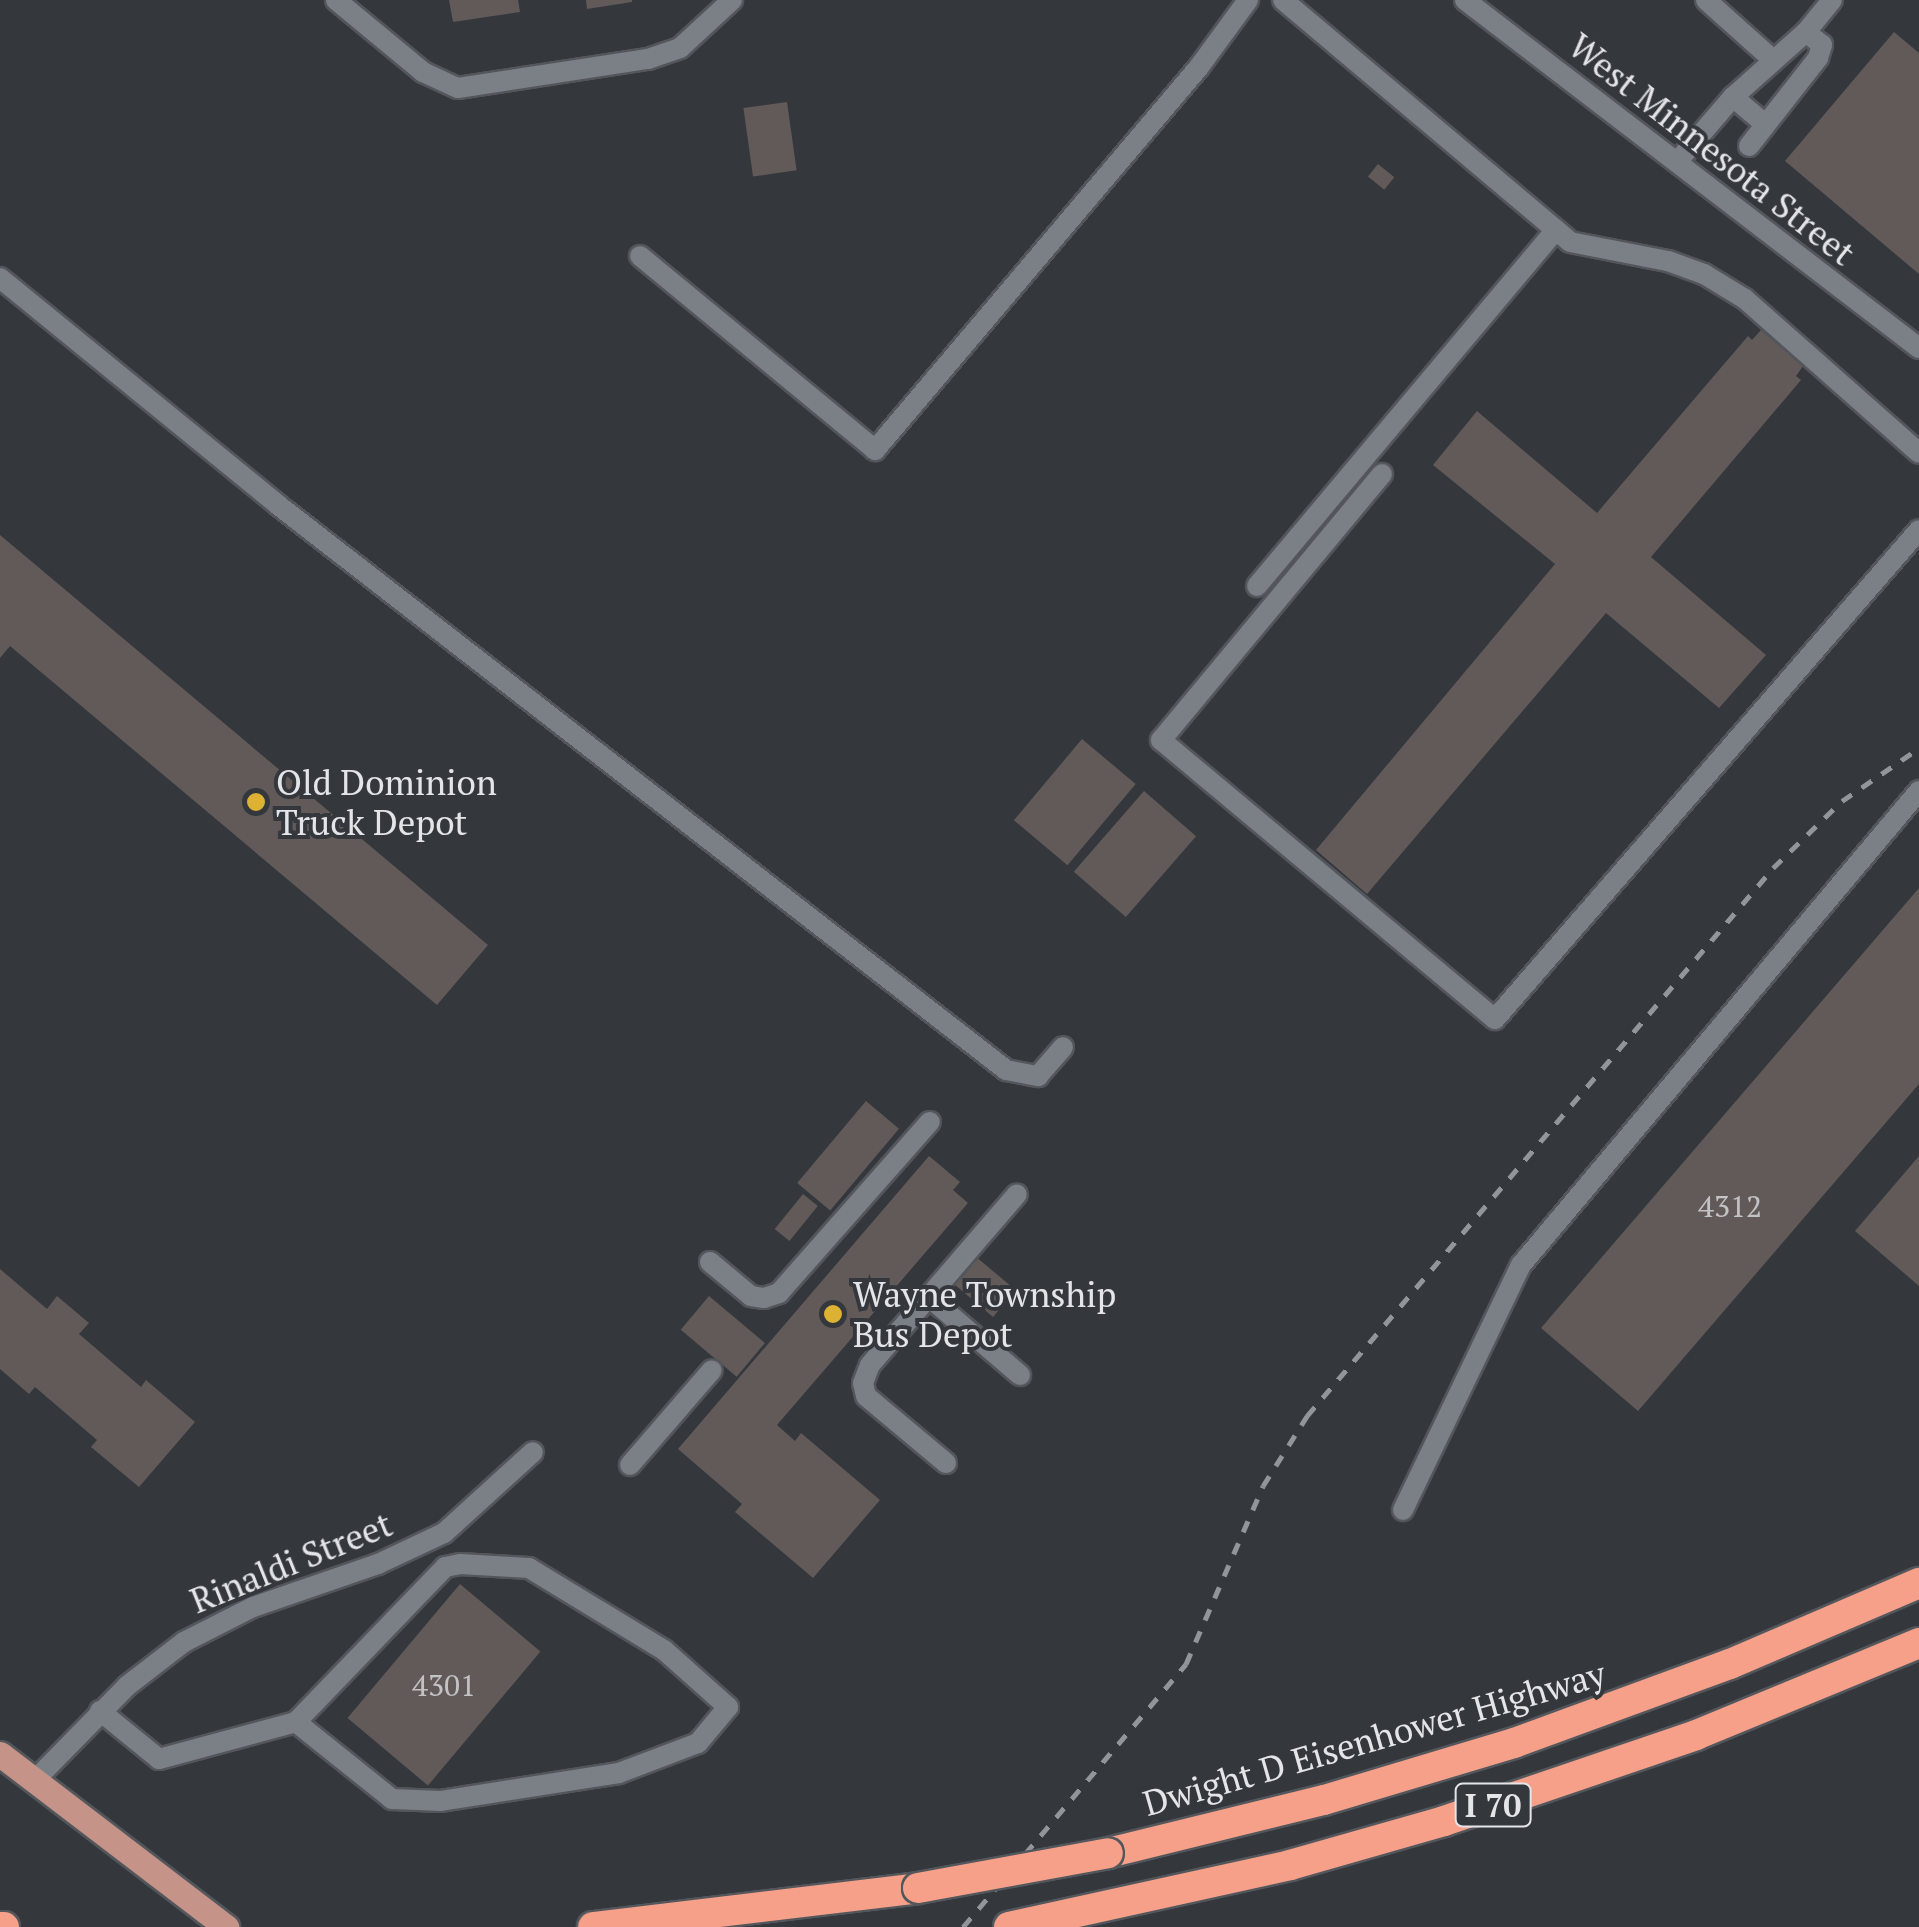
<!DOCTYPE html>
<style>
body{margin:0}
#map{position:relative;width:1919px;height:1927px;overflow:hidden;background:#34383d;font-family:"PT Serif",serif}
div>[style]{position:absolute}
.building>*{inset:0;background:#625959;transform-origin:0 0}
.roads{filter:drop-shadow(2px 0 #53565b) drop-shadow(-2px 0 #53565b) drop-shadow(0 2px #53565b) drop-shadow(0 -2px #53565b)}
.minor>*{height:20px;margin:-10px;padding:0 10px;transform-origin:10px;border-radius:10px;background:#7b7f86}
.major>*{height:25px;margin:-12.5px;padding:0 12.5px;transform-origin:12.5px;border-radius:12.5px;background:#c59388}
.highway>*{height:30px;margin:-15px;padding:0 15px;transform-origin:15px;border-radius:15px;background:#f6a08a}
.rail>*{height:5px;margin-top:-2.5px;transform-origin:0;background:repeating-linear-gradient(90deg,#92959a 0 12px,transparent 0 24px)}
.bridges{filter:drop-shadow(2px 0 #53565b) drop-shadow(-2px 0 #53565b) drop-shadow(0 2px #53565b) drop-shadow(0 -2px #53565b)}
.highway-bridge>*{height:30px;margin:-15px;padding:0 15px;transform-origin:15px;border-radius:15px;background:#f6a08a}
.dots>*{width:28px;height:28px;translate:-50% -50%;box-sizing:border-box;border:5px solid #34383d;border-radius:50%}
span{translate:-50% -50%;white-space:nowrap;text-align:center;line-height:1.15;-webkit-text-stroke:8px #34383d;paint-order:stroke}
.number-label{font-size:30px;color:#c3c2c5}
.number-label span{-webkit-text-stroke-width:0}
.shield-label span{padding:2px 8px;background:#34383d;border:2px solid;border-radius:8px;-webkit-text-stroke-width:0}
.shield-label{font-size:32px;color:#e3e5e9;font-weight:700}
.street-label{font-size:35px;color:#e3e5e9}
.poi-label{font-size:35px;color:#e3e5e9}
.left{translate:0 -50%;text-align:left}
</style>
<div id="map">
<div class="building">
<i style="clip-path:polygon(449px 0,518px 0,520px 12px,453px 22px)"></i>
<i style="clip-path:polygon(586px 0,632px 0,632px 2px,587px 9px)"></i>
<i style="clip-path:polygon(1894px 32px,1919px 53px,1919px 274px,1785px 161px)"></i>
<i style="left:787px;top:102px;width:69px;height:44px;rotate:82deg"></i>
<i style="left:1378px;top:164px;width:21px;height:16px;rotate:39deg"></i>
<i style="clip-path:polygon(1761px 330px,1803px 366px,1796px 376px,1801px 380px,1651px 557px,1766px 655px,1719px 708px,1606px 613px,1367px 894px,1316px 850px,1555px 564px,1433px 465px,1477px 411px,1597px 513px,1748px 336px,1752px 340px)"></i>
<i style="clip-path:polygon(0 535px,488px 945px,437px 1005px,10px 646px,0 658px)"></i>
<i style="left:1082px;top:739px;width:70px;height:106px;rotate:40deg"></i>
<i style="left:1144px;top:791px;width:69px;height:107px;rotate:41deg"></i>
<i style="clip-path:polygon(1919px 888px,1919px 1084px,1638px 1411px,1541px 1328px)"></i>
<i style="left:866px;top:1101px;width:43px;height:107px;rotate:40deg"></i>
<i style="clip-path:polygon(929px 1156px,960px 1182px,953px 1190px,968px 1203px,777px 1425px,795px 1441px,801px 1433px,880px 1500px,813px 1578px,735px 1512px,742px 1504px,678px 1449px)"></i>
<i style="clip-path:polygon(1919px 1156px,1919px 1286px,1855px 1231px)"></i>
<i style="left:803px;top:1194px;width:19px;height:45px;rotate:39deg"></i>
<i style="left:975px;top:1256px;width:53px;height:35px;rotate:40deg"></i>
<i style="clip-path:polygon(0 1269px,47px 1309px,57px 1296px,89px 1323px,79px 1334px,141px 1387px,146px 1380px,195px 1422px,139px 1487px,91px 1447px,97px 1440px,35px 1387px,29px 1394px,0 1369px)"></i>
<i style="left:709px;top:1296px;width:73px;height:44px;rotate:40deg"></i>
<i style="left:460px;top:1584px;width:105px;height:175px;rotate:40deg"></i>
</div>
<div class="roads">
<div class="minor">
<i style="left:336px;top:0;width:113px;rotate:39.6deg"></i>
<i style="left:423px;top:72px;width:38px;rotate:25deg"></i>
<i style="left:458px;top:88px;width:192px;rotate:-8.7deg"></i>
<i style="left:648px;top:59px;width:34px;rotate:-19deg"></i>
<i style="left:680px;top:48px;width:71px;rotate:-42.7deg"></i>
<i style="left:1283px;top:0;width:375px;rotate:40.1deg"></i>
<i style="left:1570px;top:242px;width:100px;rotate:11deg"></i>
<i style="left:1668px;top:261px;width:38px;rotate:20deg"></i>
<i style="left:1704px;top:274px;width:48px;rotate:31.4deg"></i>
<i style="left:1745px;top:299px;width:232px;rotate:41.5deg"></i>
<i style="left:1465px;top:0;width:572px;rotate:37.47deg"></i>
<i style="left:1706px;top:0;width:90px;rotate:41.8deg"></i>
<i style="left:1733px;top:97px;width:42px;rotate:40.2deg"></i>
<i style="left:1749px;top:146px;width:112px;rotate:-51.9deg"></i>
<i style="left:1818px;top:58px;width:14px;rotate:-73deg"></i>
<i style="left:1822px;top:45px;width:21px;rotate:-141deg"></i>
<i style="left:1677px;top:162px;width:86px;rotate:-49.3deg"></i>
<i style="left:1733px;top:97px;width:98px;rotate:-41.7deg"></i>
<i style="left:1806px;top:32px;width:41px;rotate:-50.9deg"></i>
<i style="left:640px;top:256px;width:305px;rotate:39.5deg"></i>
<i style="left:875px;top:450px;width:502px;rotate:-49.77deg"></i>
<i style="left:1199px;top:67px;width:83px;rotate:-53.8deg"></i>
<i style="left:0;top:278px;width:359px;rotate:39.2deg"></i>
<i style="left:278px;top:505px;width:922px;rotate:37.81deg"></i>
<i style="left:1006px;top:1070px;width:33px;rotate:11deg"></i>
<i style="left:1038px;top:1076px;width:38px;rotate:-49deg"></i>
<i style="left:1382px;top:474px;width:346px;rotate:129.7deg"></i>
<i style="left:1161px;top:740px;width:435px;rotate:39.9deg"></i>
<i style="left:1495px;top:1019px;width:647px;rotate:-49.07deg"></i>
<i style="left:1257px;top:586px;width:465px;rotate:-50deg"></i>
<i style="left:710px;top:1262px;width:53px;rotate:39.7deg"></i>
<i style="left:751px;top:1296px;width:13px;rotate:9deg"></i>
<i style="left:764px;top:1298px;width:16px;rotate:-18deg"></i>
<i style="left:779px;top:1293px;width:228px;rotate:-48.6deg"></i>
<i style="left:929px;top:1297px;width:120px;rotate:40.6deg"></i>
<i style="left:946px;top:1463px;width:104px;rotate:-140.1deg"></i>
<i style="left:866px;top:1396px;width:13px;rotate:-103deg"></i>
<i style="left:863px;top:1383px;width:19px;rotate:-69deg"></i>
<i style="left:870px;top:1365px;width:225px;rotate:-49.3deg"></i>
<i style="left:630px;top:1465px;width:125px;rotate:-49.2deg"></i>
<i style="left:1403px;top:1510px;width:272px;rotate:-64.3deg"></i>
<i style="left:1521px;top:1265px;width:619px;rotate:-49.98deg"></i>
<i style="left:100px;top:1711px;width:76px;rotate:39.1deg"></i>
<i style="left:159px;top:1759px;width:142px;rotate:-15.1deg"></i>
<i style="left:296px;top:1722px;width:215px;rotate:-46.1deg"></i>
<i style="left:445px;top:1567px;width:15px;rotate:-11deg"></i>
<i style="left:460px;top:1564px;width:69px;rotate:3.3deg"></i>
<i style="left:529px;top:1568px;width:158px;rotate:31.3deg"></i>
<i style="left:664px;top:1650px;width:86px;rotate:41.7deg"></i>
<i style="left:728px;top:1707px;width:47px;rotate:129.8deg"></i>
<i style="left:698px;top:1743px;width:85px;rotate:159.2deg"></i>
<i style="left:619px;top:1773px;width:180px;rotate:171.1deg"></i>
<i style="left:441px;top:1801px;width:49px;rotate:-177.7deg"></i>
<i style="left:392px;top:1799px;width:123px;rotate:-141.3deg"></i>
<i style="left:35px;top:1780px;width:132px;rotate:-45.6deg"></i>
<i style="left:127px;top:1686px;width:72px;rotate:-37.7deg"></i>
<i style="left:184px;top:1642px;width:77px;rotate:-26.9deg"></i>
<i style="left:253px;top:1607px;width:132px;rotate:-19deg"></i>
<i style="left:378px;top:1564px;width:73px;rotate:-25.2deg"></i>
<i style="left:444px;top:1533px;width:120px;rotate:-42.3deg"></i>
</div>
<div class="major">
<i style="left:0;top:1754px;width:285px;rotate:37.4deg"></i>
</div>
<div class="highway">
<i style="left:1108px;top:1853px;width:222px;rotate:-13.8deg"></i>
<i style="left:1324px;top:1800px;width:198px;rotate:-16.7deg"></i>
<i style="left:1514px;top:1743px;width:230px;rotate:-20.1deg"></i>
<i style="left:1730px;top:1664px;width:206px;rotate:-23.2deg"></i>
<i style="left:0;top:1927px;width:4px"></i>
<i style="left:593px;top:1927px;width:327px;rotate:-6.8deg"></i>
<i style="left:1009px;top:1927px;width:288px;rotate:-12.4deg"></i>
<i style="left:1290px;top:1865px;width:160px;rotate:-15.9deg"></i>
<i style="left:1444px;top:1821px;width:266px;rotate:-18.8deg"></i>
<i style="left:1696px;top:1735px;width:241px;rotate:-22.4deg"></i>
</div>
</div>
<div class="rail">
<i style="left:963px;top:1927px;width:345px;rotate:-49.7deg"></i>
<i style="left:1186px;top:1664px;width:194px;rotate:-66.6deg"></i>
<i style="left:1263px;top:1486px;width:83px;rotate:-57.8deg"></i>
<i style="left:1307px;top:1416px;width:719px;rotate:-49.62deg"></i>
<i style="left:1773px;top:868px;width:96px;rotate:-44.2deg"></i>
<i style="left:1842px;top:801px;width:93px;rotate:-34.5deg"></i>
</div>
<div class="bridges">
<div class="highway-bridge">
<i style="left:918px;top:1888px;width:193px;rotate:-10.4deg"></i>
</div>
</div>
<div class="dots">
<i style="left:256px;top:802px;background:#ddb133"></i>
<i style="left:833px;top:1314px;background:#ddb133"></i>
</div>
<div class="number-label">
<span style="left:1730px;top:1206px">4312</span>
<span style="left:444px;top:1685px">4301</span>
</div>
<div class="shield-label">
<span style="left:1493px;top:1805px">I 70</span>
</div>
<div class="street-label">
<span style="left:1712px;top:149px;rotate:38deg">West Minnesota Street</span>
<span style="left:291px;top:1562px;rotate:-22deg">Rinaldi Street</span>
<span style="left:1374px;top:1738px;rotate:-16deg">Dwight D Eisenhower Highway</span>
</div>
<div class="poi-label">
<span class="left" style="left:276px;top:802px">Old Dominion<br>Truck Depot</span>
<span class="left" style="left:853px;top:1314px">Wayne Township<br>Bus Depot</span>
</div>
</div>
